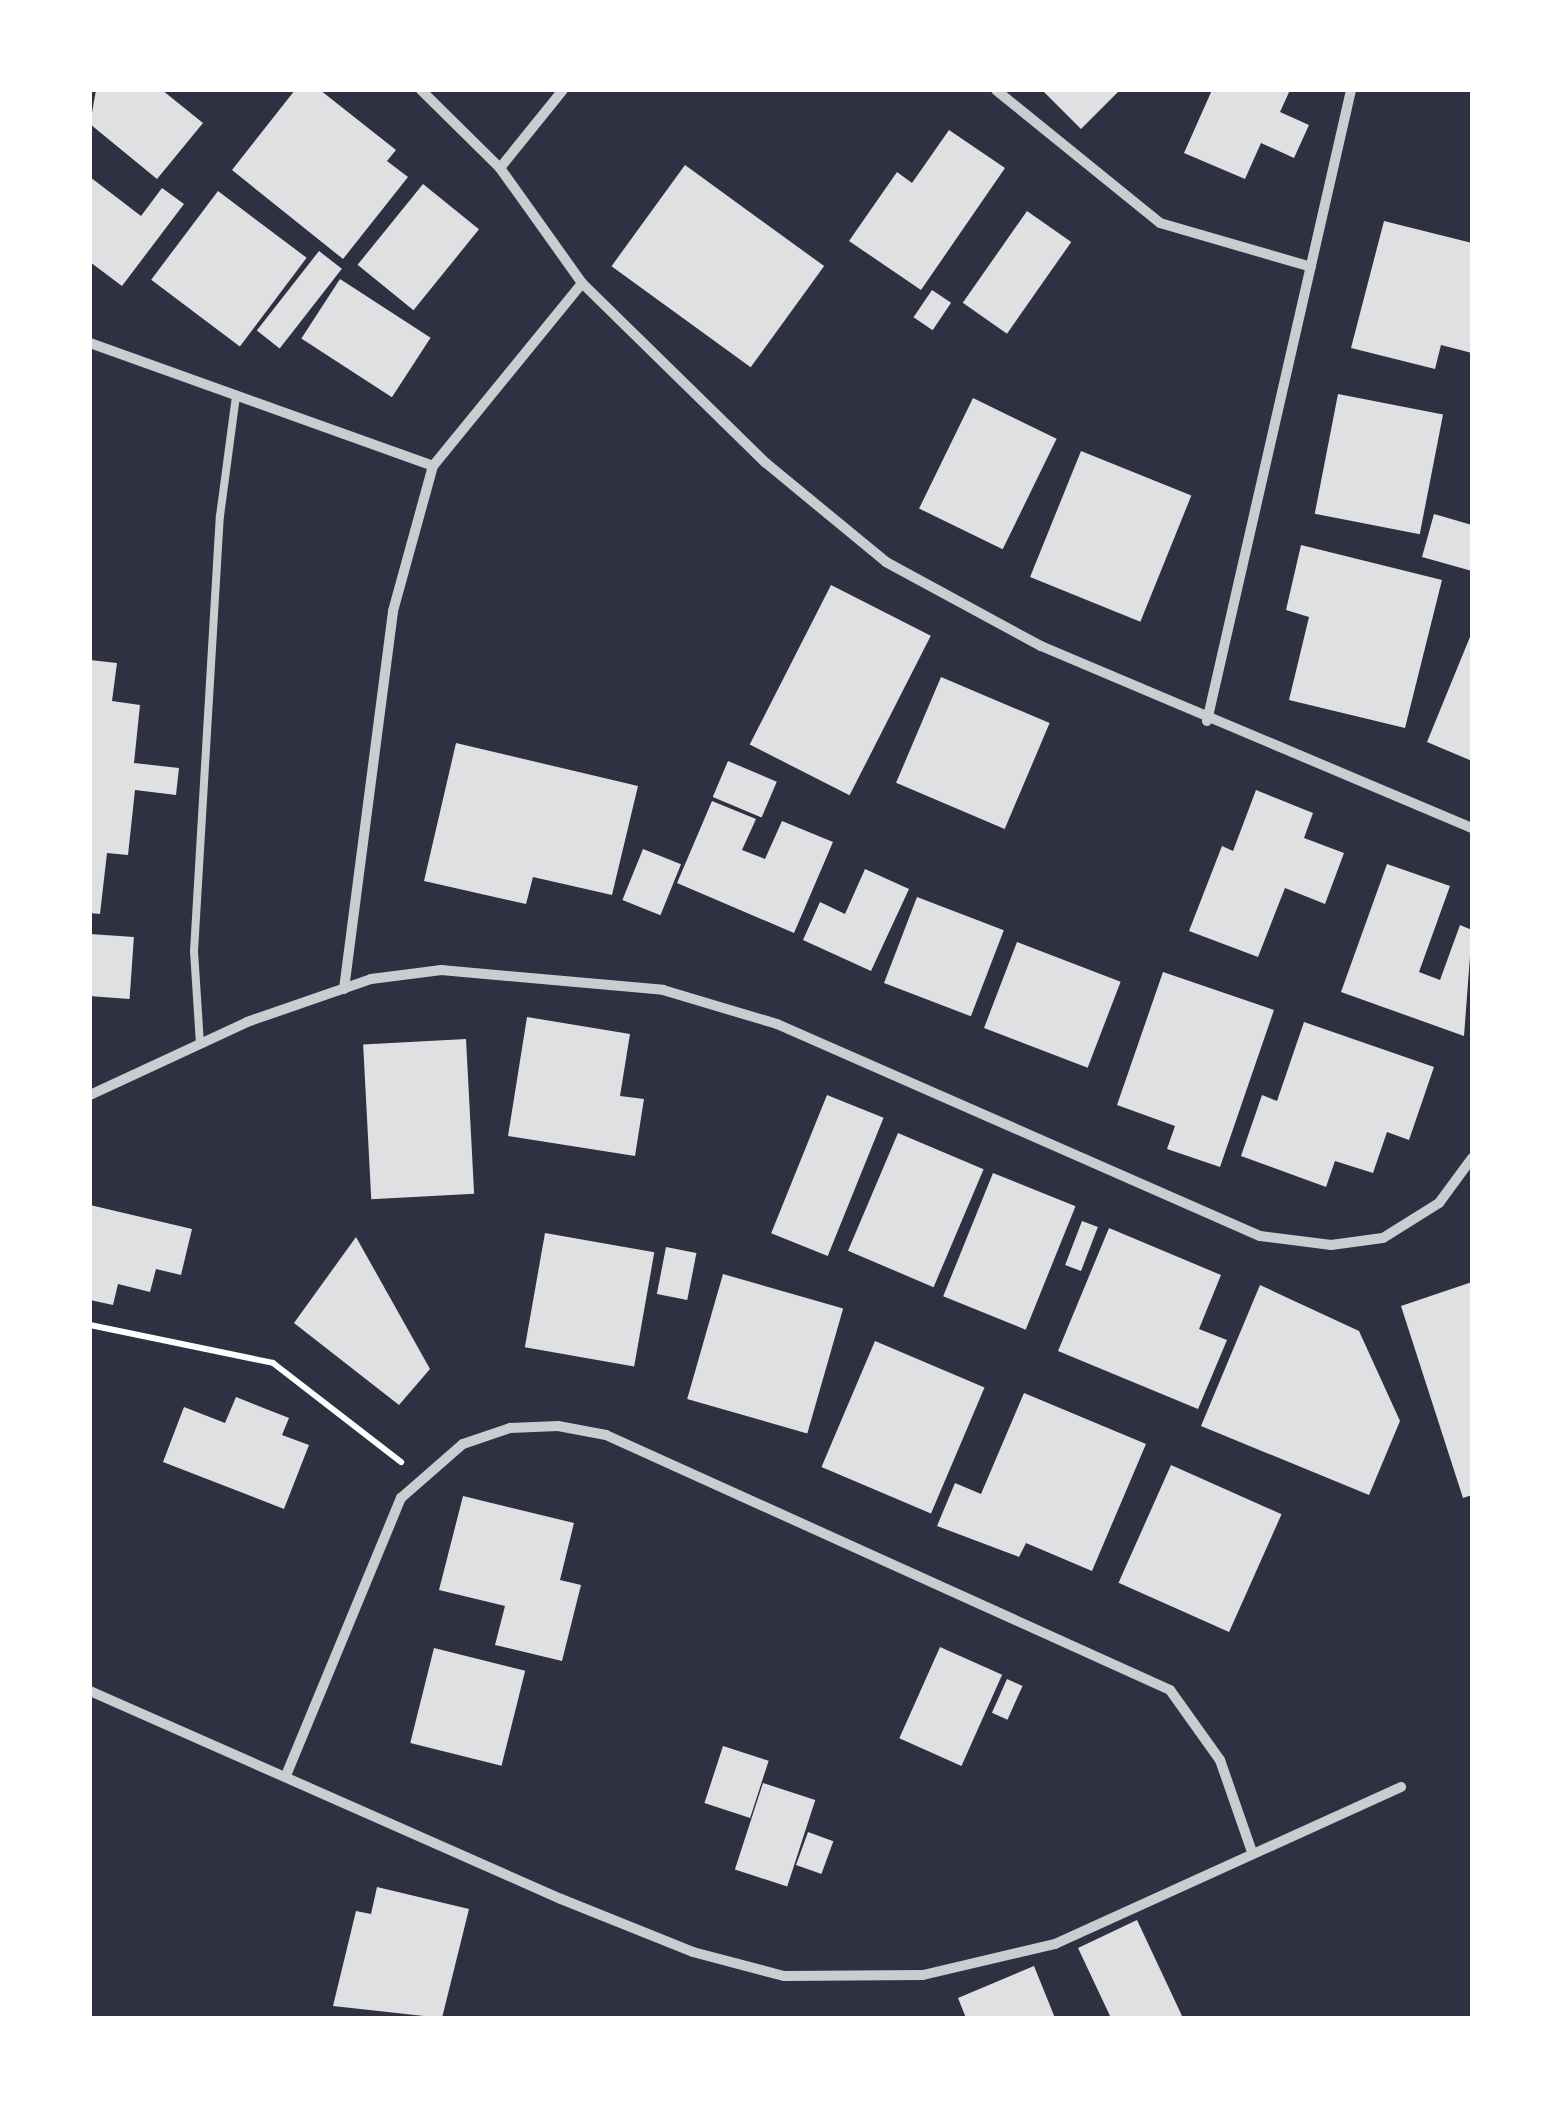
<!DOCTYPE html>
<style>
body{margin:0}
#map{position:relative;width:1562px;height:2108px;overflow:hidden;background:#2d3142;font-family:"Asap Condensed",sans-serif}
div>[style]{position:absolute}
.building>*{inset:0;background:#e0e0e3;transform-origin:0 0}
.path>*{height:6px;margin:-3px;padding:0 3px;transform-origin:3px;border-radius:3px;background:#fff}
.service>*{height:8px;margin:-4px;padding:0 4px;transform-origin:4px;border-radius:4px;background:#caccd0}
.minor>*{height:10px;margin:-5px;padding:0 5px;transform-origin:5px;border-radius:5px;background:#caccd0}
span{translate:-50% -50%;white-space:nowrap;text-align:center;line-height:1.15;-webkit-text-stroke:10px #fff;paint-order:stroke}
.frame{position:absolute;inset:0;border:92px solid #fff;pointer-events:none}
</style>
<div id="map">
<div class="building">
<i style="clip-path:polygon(96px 90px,162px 90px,203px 123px,157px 179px,90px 124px)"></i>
<i style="clip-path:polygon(295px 90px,320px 90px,396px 150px,387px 161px,408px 177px,343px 259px,232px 170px)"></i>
<i style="clip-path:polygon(1042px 90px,1120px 90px,1081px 129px)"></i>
<i style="clip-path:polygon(1212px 90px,1290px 90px,1280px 112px,1309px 125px,1294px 158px,1261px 143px,1245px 179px,1184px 153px)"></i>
<i style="clip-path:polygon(949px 130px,1005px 168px,921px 290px,849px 241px,897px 172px,912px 183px)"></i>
<i style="left:685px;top:165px;width:172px;height:125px;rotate:36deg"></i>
<i style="clip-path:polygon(90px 177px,141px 216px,162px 188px,184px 204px,122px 286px,90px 262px)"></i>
<i style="left:423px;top:184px;width:72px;height:104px;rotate:39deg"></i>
<i style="left:218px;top:191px;width:111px;height:111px;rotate:37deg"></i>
<i style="left:1027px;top:211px;width:54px;height:112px;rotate:35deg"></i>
<i style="clip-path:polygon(1384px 221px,1472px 243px,1472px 353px,1441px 345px,1435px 369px,1351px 348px)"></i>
<i style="left:319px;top:251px;width:29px;height:101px;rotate:38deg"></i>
<i style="left:340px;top:279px;width:108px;height:71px;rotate:33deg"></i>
<i style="left:932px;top:290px;width:23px;height:33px;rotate:34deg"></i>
<i style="left:1338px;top:394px;width:107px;height:122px;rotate:11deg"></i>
<i style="left:973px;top:398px;width:93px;height:123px;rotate:26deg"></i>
<i style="left:1081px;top:451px;width:119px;height:136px;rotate:22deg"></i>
<i style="clip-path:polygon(1434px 514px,1472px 525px,1472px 571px,1422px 557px)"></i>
<i style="clip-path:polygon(1301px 545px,1442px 580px,1405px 728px,1289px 700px,1309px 617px,1286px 610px)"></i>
<i style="left:831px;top:585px;width:112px;height:179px;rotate:27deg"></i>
<i style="clip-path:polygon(1472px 632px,1472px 761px,1427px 742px)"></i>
<i style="clip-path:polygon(90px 660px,117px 663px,112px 701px,140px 705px,134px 763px,179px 768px,176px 795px,135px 790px,128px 855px,107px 853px,100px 914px,90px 913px)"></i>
<i style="left:941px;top:677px;width:118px;height:115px;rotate:23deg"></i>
<i style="clip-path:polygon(456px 743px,638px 786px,612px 895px,533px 877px,526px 904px,424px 881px)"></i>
<i style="left:728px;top:761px;width:53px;height:39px;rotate:23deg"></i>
<i style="clip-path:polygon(1256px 790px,1313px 813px,1304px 838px,1344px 853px,1325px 904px,1285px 888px,1258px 957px,1189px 931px,1222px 846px,1233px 851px)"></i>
<i style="clip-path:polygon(712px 801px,756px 819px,742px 850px,765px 859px,782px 821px,833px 842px,794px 933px,677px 883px)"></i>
<i style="left:643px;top:849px;width:41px;height:55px;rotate:22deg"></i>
<i style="clip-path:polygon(1387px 864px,1450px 886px,1419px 972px,1440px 980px,1460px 925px,1472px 930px,1464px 1036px,1341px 992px)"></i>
<i style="clip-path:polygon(865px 869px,909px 889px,871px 971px,803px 940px,820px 902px,845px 914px)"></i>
<i style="left:917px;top:897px;width:93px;height:92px;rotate:21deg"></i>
<i style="left:90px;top:934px;width:44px;height:62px;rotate:4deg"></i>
<i style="left:1017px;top:942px;width:111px;height:92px;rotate:21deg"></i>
<i style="clip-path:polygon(1163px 972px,1274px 1010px,1220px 1167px,1167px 1149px,1175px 1126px,1117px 1105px)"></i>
<i style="clip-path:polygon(527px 1017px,630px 1034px,620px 1096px,644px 1099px,635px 1156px,508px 1136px)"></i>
<i style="clip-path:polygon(1304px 1022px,1434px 1067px,1409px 1140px,1387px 1132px,1373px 1173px,1335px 1161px,1326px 1187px,1241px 1156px,1262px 1095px,1277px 1101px)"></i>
<i style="left:466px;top:1039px;width:155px;height:103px;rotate:87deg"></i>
<i style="left:827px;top:1095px;width:61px;height:149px;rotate:22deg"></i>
<i style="left:898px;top:1133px;width:93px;height:128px;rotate:23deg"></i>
<i style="left:993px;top:1173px;width:89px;height:133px;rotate:22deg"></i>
<i style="clip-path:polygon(90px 1205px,192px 1229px,181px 1275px,156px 1269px,150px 1292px,118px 1284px,113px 1305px,90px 1300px)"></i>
<i style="left:1082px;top:1221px;width:17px;height:47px;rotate:21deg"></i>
<i style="clip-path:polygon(1109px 1228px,1221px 1275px,1199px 1329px,1227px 1340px,1198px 1409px,1058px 1351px)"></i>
<i style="left:545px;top:1233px;width:111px;height:116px;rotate:10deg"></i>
<i style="clip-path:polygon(356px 1237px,430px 1369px,399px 1405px,294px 1323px)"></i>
<i style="left:666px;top:1247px;width:31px;height:48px;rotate:11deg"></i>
<i style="left:723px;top:1274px;width:125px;height:130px;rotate:16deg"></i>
<i style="clip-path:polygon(1472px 1282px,1472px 1495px,1463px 1498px,1401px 1306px)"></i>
<i style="clip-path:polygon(1260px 1285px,1359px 1331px,1400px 1421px,1369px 1495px,1201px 1426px)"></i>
<i style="left:875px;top:1341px;width:119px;height:137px;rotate:23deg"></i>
<i style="clip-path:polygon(1024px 1393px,1146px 1444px,1092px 1571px,1026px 1543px,1019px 1557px,937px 1526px,955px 1483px,981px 1494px)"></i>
<i style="clip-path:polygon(236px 1397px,289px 1418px,282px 1435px,309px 1445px,284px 1509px,163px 1462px,184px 1407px,225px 1423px)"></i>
<i style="left:1171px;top:1465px;width:121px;height:129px;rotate:24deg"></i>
<i style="clip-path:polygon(463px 1496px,574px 1523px,560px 1580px,581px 1585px,562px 1661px,495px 1645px,505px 1606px,439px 1590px)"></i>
<i style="left:940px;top:1647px;width:68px;height:100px;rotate:24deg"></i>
<i style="left:434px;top:1648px;width:94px;height:98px;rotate:14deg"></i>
<i style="left:1007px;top:1679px;width:17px;height:37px;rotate:24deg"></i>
<i style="left:723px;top:1746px;width:48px;height:60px;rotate:18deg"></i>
<i style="left:763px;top:1783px;width:55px;height:91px;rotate:18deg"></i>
<i style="left:808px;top:1832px;width:27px;height:35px;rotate:20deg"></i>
<i style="clip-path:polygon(377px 1887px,469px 1909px,442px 2018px,333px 2006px,356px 1911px,371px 1914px)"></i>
<i style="clip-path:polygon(1137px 1920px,1183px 2018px,1111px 2018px,1078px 1948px)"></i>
<i style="clip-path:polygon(1034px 1966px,1055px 2018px,966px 2018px,958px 1998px)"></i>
</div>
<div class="path">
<i style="left:90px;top:1325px;width:187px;rotate:11.7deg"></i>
<i style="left:273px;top:1363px;width:162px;rotate:37.7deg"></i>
</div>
<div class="service">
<i style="left:200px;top:1044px;width:93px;rotate:-93.7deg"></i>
<i style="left:194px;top:951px;width:436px;rotate:-86.6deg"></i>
<i style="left:220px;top:516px;width:121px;rotate:-82.4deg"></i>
</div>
<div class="minor">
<i style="left:421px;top:90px;width:111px;rotate:44.6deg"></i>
<i style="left:500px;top:168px;width:141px;rotate:54.5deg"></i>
<i style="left:582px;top:283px;width:257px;rotate:44.4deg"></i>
<i style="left:766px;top:463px;width:156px;rotate:39.5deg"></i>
<i style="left:886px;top:562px;width:176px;rotate:28.5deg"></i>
<i style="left:1041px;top:646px;width:468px;rotate:22.9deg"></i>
<i style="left:996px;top:90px;width:211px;rotate:39deg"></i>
<i style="left:1160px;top:223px;width:157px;rotate:16.2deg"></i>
<i style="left:500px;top:168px;width:100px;rotate:-51.1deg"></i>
<i style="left:90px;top:343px;width:364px;rotate:19.7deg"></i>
<i style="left:1207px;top:721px;width:647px;rotate:-77.14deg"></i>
<i style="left:344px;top:989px;width:381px;rotate:-82.6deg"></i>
<i style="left:393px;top:611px;width:150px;rotate:-74.6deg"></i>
<i style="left:433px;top:466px;width:236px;rotate:-50.8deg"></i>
<i style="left:90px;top:1095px;width:173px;rotate:-24.9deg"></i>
<i style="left:247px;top:1022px;width:131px;rotate:-19.1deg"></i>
<i style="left:371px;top:979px;width:71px;rotate:-7.3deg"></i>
<i style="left:441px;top:970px;width:223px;rotate:5.1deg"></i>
<i style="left:663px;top:990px;width:119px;rotate:16.6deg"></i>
<i style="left:777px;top:1024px;width:527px;rotate:23.7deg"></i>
<i style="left:1260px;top:1236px;width:72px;rotate:7.2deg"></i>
<i style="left:1331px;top:1245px;width:52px;rotate:-7.7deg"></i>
<i style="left:1383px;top:1238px;width:66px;rotate:-32deg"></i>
<i style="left:1439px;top:1203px;width:56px;rotate:-53.7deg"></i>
<i style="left:90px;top:1691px;width:515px;rotate:23.83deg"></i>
<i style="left:561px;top:1899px;width:142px;rotate:21.9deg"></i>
<i style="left:693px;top:1952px;width:94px;rotate:14.8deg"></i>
<i style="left:784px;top:1976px;width:139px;rotate:-0.4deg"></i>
<i style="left:923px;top:1975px;width:136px;rotate:-13.2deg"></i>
<i style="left:1055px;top:1944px;width:380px;rotate:-24.4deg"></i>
<i style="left:287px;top:1773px;width:298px;rotate:-67.5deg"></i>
<i style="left:401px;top:1498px;width:82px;rotate:-41.1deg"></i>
<i style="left:463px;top:1444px;width:50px;rotate:-18.8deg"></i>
<i style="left:510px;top:1428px;width:48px;rotate:-2.4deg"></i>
<i style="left:558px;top:1426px;width:49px;rotate:10.6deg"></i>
<i style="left:606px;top:1435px;width:619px;rotate:24.33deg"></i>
<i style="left:1170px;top:1690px;width:86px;rotate:54.5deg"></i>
<i style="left:1220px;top:1760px;width:94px;rotate:70.8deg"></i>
</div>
<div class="frame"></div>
</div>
